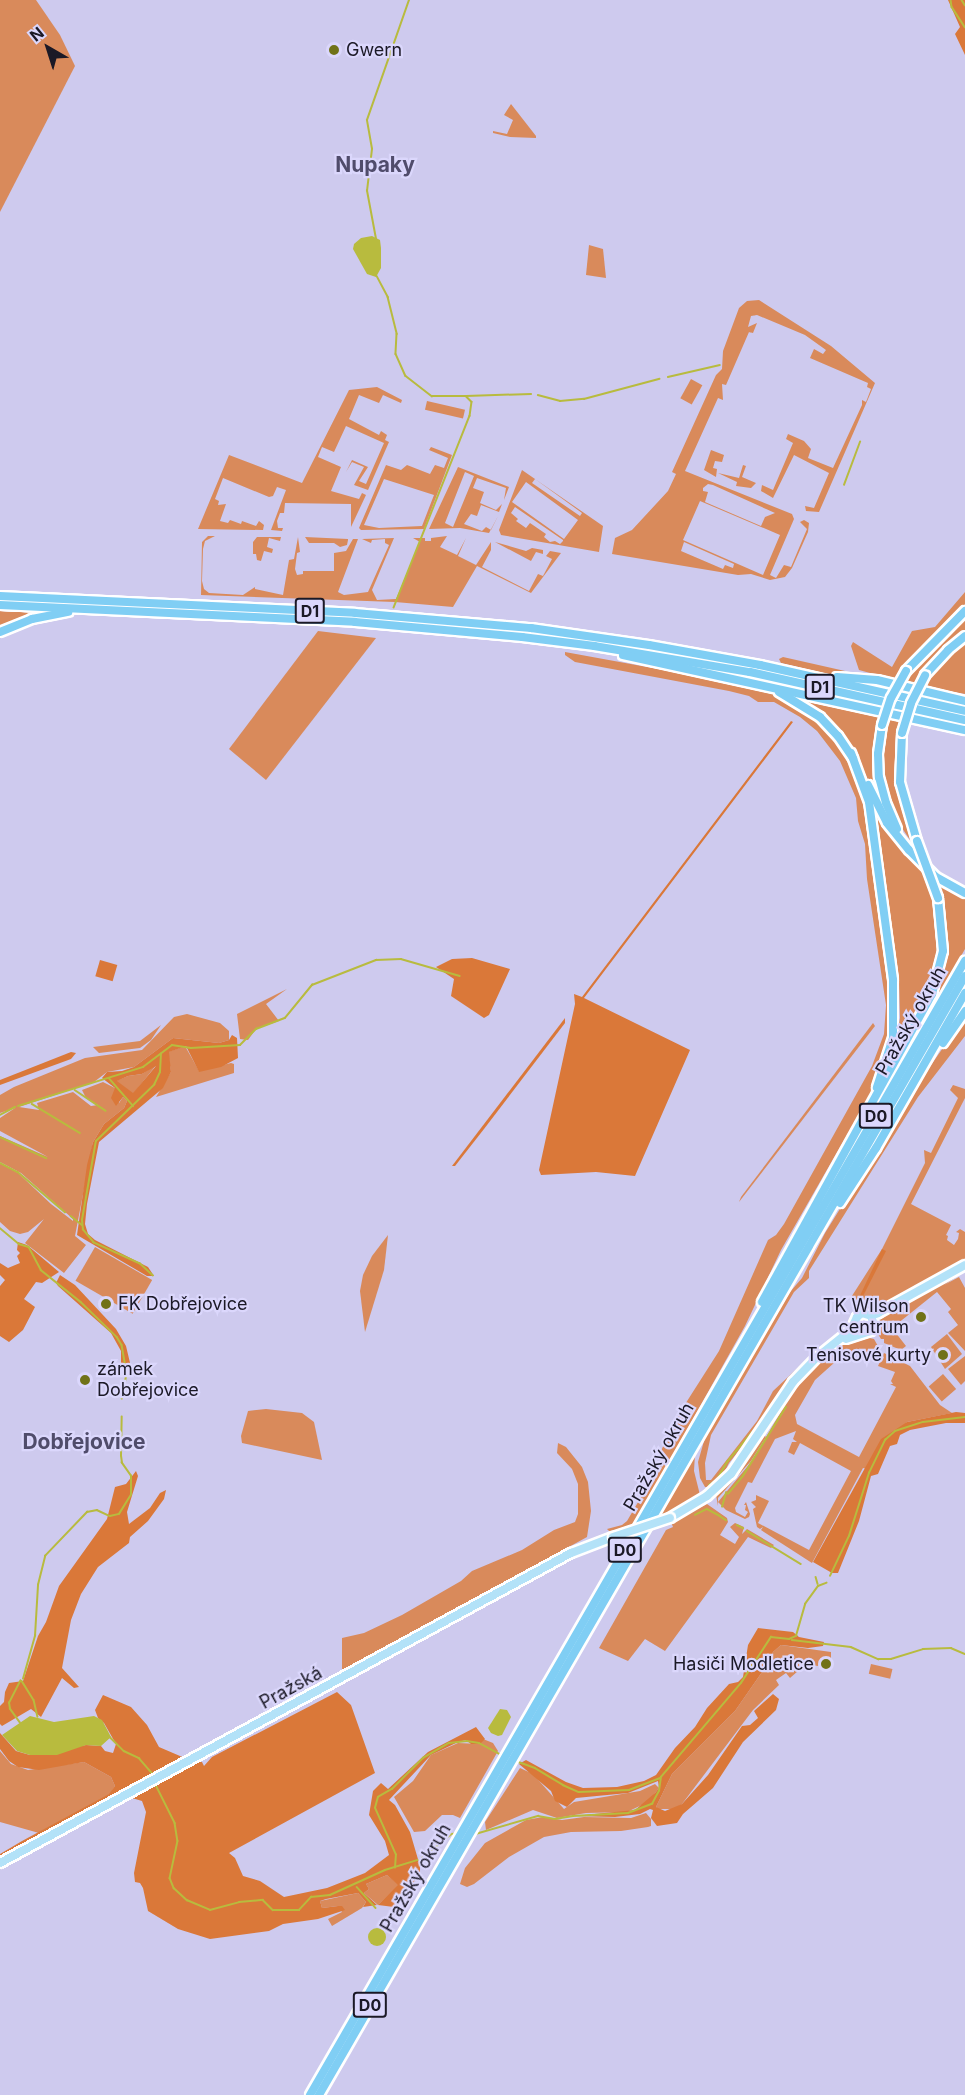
<!DOCTYPE html>
<meta charset="utf-8">
<style>
body{margin:0}
#map{position:relative;width:965px;height:2095px;overflow:hidden;background:#cecaee;font-family:Inter,sans-serif}
div>[style]{position:absolute}
.green>*{inset:0;background:#d98a5b;transform-origin:0 0}
.forest>*{inset:0;background:#da7839;transform-origin:0 0}
.water>*{inset:0;background:#b8bb3e}
.round{border-radius:50%}
.stream>*{height:1.5px;margin:-0.75px;padding:0 0.75px;transform-origin:0.75px;border-radius:0.75px;background:#b8bb3e}
.roads{filter:drop-shadow(2px 0 #fff) drop-shadow(-2px 0 #fff) drop-shadow(0 2px #fff) drop-shadow(0 -2px #fff)}
.major>*{height:8px;margin:-4px;padding:0 4px;transform-origin:4px;border-radius:4px;background:#b3e2f8}
.highway>*{height:8px;margin:-4px;padding:0 4px;transform-origin:4px;border-radius:4px;background:#80cef4}
.bridges{filter:drop-shadow(2px 0 #fff) drop-shadow(-2px 0 #fff) drop-shadow(0 2px #fff) drop-shadow(0 -2px #fff)}
.major-bridge>*{height:8px;margin:-4px;padding:0 4px;transform-origin:4px;border-radius:4px;background:#b3e2f8}
.highway-bridge>*{height:8px;margin:-4px;padding:0 4px;transform-origin:4px;border-radius:4px;background:#80cef4}
.dots>*{width:16px;height:16px;translate:-50% -50%;box-sizing:border-box;border:3px solid #dbd7fc;border-radius:50%}
span{translate:-50% -50%;white-space:nowrap;text-align:center;line-height:1.15;-webkit-text-stroke:4.5px #dbd7fc;paint-order:stroke}
.shield-label span{padding:2px 4px;background:#dbd7fc;border:2px solid;border-radius:4px;-webkit-text-stroke-width:0}
.shield-label{font-size:16px;color:#1b1926;font-weight:700}
.poi-label{font-size:18px;color:#1b1926}
.left{translate:0 -50%;text-align:left}
.right{translate:-100% -50%;text-align:right}
.street-label{font-size:18px;color:#1b1926}
.quarter-label{font-size:21px;color:#504c6b;font-weight:700}
.north{position:absolute;left:18px;top:18px;width:60px;height:60px;-webkit-text-stroke:4px #dbd7fc;paint-order:stroke;rotate:321deg;font-size:16px;font-weight:700;line-height:24px;text-align:center;color:#1b1926}
.north::after{content:'';display:block;margin:auto;width:21px;height:27px;background:#1b1926;clip-path:polygon(50% 0,100% 100%,50% 72%,0 100%)}
</style>
<div id="map">
<div class="green">
<i style="clip-path:polygon(0 0,36px 0,60px 35px,75px 66px,0 212px)"></i>
<i style="clip-path:polygon(511px 104px,536px 136px,536px 138px,510px 137px,493px 133px,493px 131px,507px 134px,513px 120px,504px 115px)"></i>
<i style="clip-path:polygon(589px 245px,603px 249px,606px 278px,586px 275px)"></i>
<i style="clip-path:polygon(evenodd,759px 300px,831px 346px,875px 383px,819px 512px,806px 511px,805px 506px,814px 508px,829px 473px,794px 455px,773px 498px,768px 495px,761px 491px,762px 485px,773px 490px,793px 443px,786px 439px,788px 434px,804px 441px,811px 449px,808px 458px,833px 468px,862px 405px,862px 400px,866px 402px,871px 389px,867px 387px,868px 383px,810px 358px,814px 349px,823px 354px,826px 350px,805px 335px,757px 315px,751px 316px,748px 327px,757px 323px,753px 333px,749px 332px,726px 385px,722px 384px,723px 400px,718px 398px,685px 471px,792px 514px,794px 519px,770px 575px,776px 578px,784px 565px,791px 567px,807px 529px,800px 522px,804px 520px,809px 523px,808px 532px,792px 568px,785px 577px,770px 580px,751px 574px,738px 575px,612px 554px,615px 538px,632px 530px,668px 491px,676px 474px,672px 472px,716px 375px,722px 369px,723px 351px,739px 308px,747px 301px,759px 300px,708px 484px,713px 485px,775px 513px,765px 517px,761px 526px,705px 502px,708px 492px,703px 491px,703px 488px,708px 484px,759px 300px,700px 501px,780px 535px,763px 575px,683px 540px,700px 501px,759px 300px,684px 542px,734px 564px,733px 568px,725px 565px,723px 569px,681px 551px,684px 542px)"></i>
<i style="left:691px;top:379px;width:13px;height:22px;rotate:29deg"></i>
<i style="clip-path:polygon(377px 387px,402px 400px,401px 403px,383px 395px,379px 403px,359px 395px,349px 419px,379px 435px,381px 431px,387px 435px,385px 440px,389px 442px,368px 490px,354px 485px,364px 467px,352px 462px,346px 472px,352px 460px,368px 467px,359px 481px,366px 484px,384px 443px,346px 426px,334px 452px,322px 447px,318px 457px,341px 467px,331px 491px,359px 499px,362px 493px,366px 495px,351px 527px,351px 504px,285px 503px,284px 513px,280px 513px,277px 521px,278px 528px,283px 528px,282px 531px,271px 530px,286px 490px,277px 487px,273px 496px,269px 497px,223px 478px,215px 499px,219px 501px,218px 505px,226px 504px,220px 521px,228px 523px,230px 520px,241px 524px,242px 521px,256px 526px,259px 521px,264px 525px,263px 530px,198px 529px,229px 455px,302px 483px,349px 390px)"></i>
<i style="left:427px;top:401px;width:39px;height:9px;rotate:13deg"></i>
<i style="clip-path:polygon(evenodd,431px 447px,452px 455px,424px 529px,361px 530px,359px 528px,386px 465px,401px 470px,407px 465px,430px 474px,435px 465px,444px 468px,448px 458px,429px 450px,431px 447px,384px 479px,434px 495px,422px 526px,379px 528px,364px 525px,384px 479px)"></i>
<i style="clip-path:polygon(711px 450px,724px 455px,722px 462px,715px 461px,713px 468px,717px 469px,716px 477px,704px 470px)"></i>
<i style="clip-path:polygon(743px 465px,746px 466px,742px 477px,756px 483px,751px 488px,736px 486px,737px 482px,718px 473px,739px 478px)"></i>
<i style="clip-path:polygon(evenodd,458px 467px,509px 487px,504px 500px,506px 488px,477px 478px,473px 488px,484px 492px,480px 503px,496px 510px,502px 504px,499px 512px,481px 505px,477px 516px,471px 514px,464px 524px,482px 531px,486px 527px,491px 530px,498px 516px,489px 533px,460px 528px,429px 529px,458px 467px,465px 472px,474px 476px,453px 527px,445px 523px,465px 472px)"></i>
<i style="clip-path:polygon(evenodd,522px 470px,603px 526px,599px 552px,501px 535px,499px 530px,522px 470px,535px 479px,582px 513px,580px 516px,532px 483px,535px 479px,522px 470px,526px 482px,578px 520px,564px 539px,512px 502px,526px 482px,522px 470px,515px 507px,563px 540px,563px 541px,560px 544px,555px 541px,550px 542px,544px 537px,546px 534px,530px 523px,526px 528px,516px 521px,518px 519px,511px 513px,515px 507px)"></i>
<i style="clip-path:polygon(208px 536px,215px 536px,205px 541px,203px 549px,202px 581px,204px 589px,209px 593px,243px 595px,255px 587px,255px 589px,283px 595px,289px 560px,294px 559px,298px 537px,300px 552px,297px 553px,295px 569px,297px 575px,303px 574px,303px 571px,334px 571px,334px 553px,346px 551px,353px 539px,358px 539px,338px 592px,344px 595px,368px 592px,389px 545px,385px 543px,385px 539px,372px 540px,371px 543px,362px 539px,394px 538px,372px 590px,377px 600px,396px 599px,420px 542px,413px 538px,425px 538px,425px 541px,431px 541px,431px 538px,447px 536px,440px 547px,457px 555px,466px 538px,458px 556px,476px 565px,491px 542px,491px 550px,482px 567px,529px 591px,538px 574px,543px 576px,552px 559px,546px 556px,550px 551px,561px 553px,531px 593px,477px 566px,453px 607px,395px 602px,201px 595px,202px 542px)"></i>
<i style="clip-path:polygon(257px 537px,281px 537px,280px 541px,269px 538px,267px 547px,273px 549px,272px 553px,264px 551px,261px 561px,257px 560px,256px 554px,253px 554px,253px 542px)"></i>
<i style="clip-path:polygon(305px 537px,348px 539px,348px 540px,347px 545px,340px 547px,334px 543px,309px 543px)"></i>
<i style="clip-path:polygon(495px 542px,526px 551px,532px 548px,543px 550px,543px 554px,536px 552px,531px 561px)"></i>
<i style="clip-path:polygon(965px 592px,965px 606px,921px 649px,896px 680px,859px 670px,851px 646px,853px 642px,892px 667px,912px 631px,935px 627px)"></i>
<i style="clip-path:polygon(0 611px,41px 613px,0 630px)"></i>
<i style="clip-path:polygon(965px 615px,965px 633px,916px 685px,903px 682px)"></i>
<i style="clip-path:polygon(318px 631px,376px 638px,266px 780px,229px 749px)"></i>
<i style="clip-path:polygon(965px 639px,965px 694px,924px 687px,932px 669px)"></i>
<i style="clip-path:polygon(565px 652px,751px 686px,783px 697px,829px 731px,846px 752px,865px 796px,892px 983px,891px 1034px,875px 1086px,781px 1250px,745px 1326px,633px 1526px,611px 1533px,607px 1529px,622px 1525px,627px 1521px,665px 1456px,661px 1451px,675px 1420px,719px 1351px,768px 1240px,776px 1235px,784px 1224px,872px 1066px,884px 1034px,886px 1005px,867px 879px,865px 844px,858px 821px,856px 798px,840px 761px,817px 731px,800px 717px,774px 702px,758px 702px,749px 696px,729px 691px,575px 662px,565px 655px)"></i>
<i style="clip-path:polygon(783px 657px,845px 671px,846px 673px,833px 675px,781px 663px,779px 659px)"></i>
<i style="clip-path:polygon(794px 695px,879px 714px,876px 774px,884px 810px,854px 753px,827px 719px)"></i>
<i style="clip-path:polygon(889px 717px,899px 719px,896px 755px,897px 779px,914px 842px,912px 843px,896px 819px,886px 794px,882px 770px,882px 737px)"></i>
<i style="clip-path:polygon(874px 806px,896px 842px,927px 875px,935px 899px,941px 933px,935px 981px,893px 1060px,900px 1018px,899px 981px)"></i>
<i style="clip-path:polygon(936px 879px,965px 896px,965px 949px,910px 1046px,936px 992px,944px 964px,945px 926px)"></i>
<i style="clip-path:polygon(287px 989px,266px 1004px,279px 1021px,256px 1029px,248px 1040px,240px 1039px,237px 1014px)"></i>
<i style="clip-path:polygon(187px 1014px,220px 1023px,229px 1031px,229px 1040px,219px 1043px,173px 1038px,134px 1067px,107px 1072px,94px 1082px,19px 1107px,39px 1110px,37px 1103px,73px 1092px,91px 1106px,98px 1105px,86px 1098px,82px 1090px,103px 1082px,115px 1088px,119px 1103px,123px 1097px,127px 1101px,124px 1108px,104px 1124px,93px 1142px,75px 1236px,86px 1245px,64px 1273px,25px 1243px,44px 1219px,28px 1232px,20px 1234px,10px 1231px,0 1222px,0 1163px,18px 1173px,51px 1204px,73px 1221px,73px 1219px,21px 1173px,0 1162px,0 1136px,48px 1157px,0 1131px,0 1118px,15px 1108px,0 1113px,0 1095px,14px 1087px,85px 1058px,142px 1050px,174px 1017px)"></i>
<i style="clip-path:polygon(965px 1016px,965px 1036px,918px 1097px,809px 1271px,809px 1278px,794px 1292px,711px 1435px,705px 1463px,706px 1480px,711px 1480px,757px 1421px,773px 1391px,817px 1350px,818px 1353px,729px 1463px,721px 1479px,712px 1487px,705px 1487px,700px 1478px,698px 1462px,706px 1434px,790px 1292px,802px 1278px,825px 1233px,913px 1091px)"></i>
<i style="clip-path:polygon(873px 1023px,875px 1026px,739px 1202px,741px 1197px)"></i>
<i style="clip-path:polygon(161px 1025px,151px 1040px,140px 1048px,99px 1053px,93px 1047px,140px 1041px)"></i>
<i style="clip-path:polygon(185px 1046px,199px 1071px,231px 1063px,234px 1064px,234px 1073px,156px 1097px,171px 1072px,168px 1052px)"></i>
<i style="clip-path:polygon(157px 1064px,133px 1094px,116px 1081px,128px 1076px,142px 1074px)"></i>
<i style="clip-path:polygon(953px 1085px,965px 1089px,965px 1098px,911px 1204px,951px 1225px,946px 1235px,948px 1236px,947px 1240px,954px 1245px,958px 1239px,959px 1233px,956px 1232px,960px 1229px,965px 1232px,965px 1259px,871px 1314px,860px 1309px,850px 1299px,882px 1249px,925px 1163px,924px 1150px,931px 1153px,958px 1098px,950px 1090px)"></i>
<i style="clip-path:polygon(388px 1235px,384px 1270px,365px 1332px,360px 1291px,363px 1275px,372px 1256px)"></i>
<i style="left:95px;top:1247px;width:66px;height:39px;rotate:30deg"></i>
<i style="clip-path:polygon(950px 1276px,958px 1276px,944px 1285px,959px 1277px,965px 1288px,965px 1351px,948px 1333px,958px 1325px,948px 1312px,951px 1309px,937px 1292px,892px 1328px,906px 1346px,901px 1350px,884px 1343px,884px 1339px,881px 1339px,875px 1329px,878px 1321px)"></i>
<i style="clip-path:polygon(947px 1334px,962px 1354px,945px 1369px,931px 1347px)"></i>
<i style="clip-path:polygon(856px 1335px,874px 1339px,879px 1348px,876px 1356px,869px 1360px,856px 1351px,844px 1354px,815px 1380px,795px 1415px,797px 1424px,859px 1457px,896px 1387px,890px 1384px,893px 1384px,891px 1381px,895px 1372px,878px 1366px,884px 1353px,910px 1366px,940px 1405px,952px 1413px,907px 1422px,867px 1469px,863px 1468px,812px 1563px,761px 1530px,763px 1527px,760px 1529px,757px 1527px,753px 1509px,756px 1507px,751px 1502px,756px 1500px,756px 1495px,769px 1501px,758px 1523px,809px 1550px,851px 1471px,800px 1443px,794px 1455px,788px 1452px,792px 1442px,797px 1442px,793px 1439px,796px 1431px,775px 1439px,752px 1483px,748px 1482px,735px 1508px,736px 1512px,745px 1517px,748px 1512px,745px 1510px,746px 1505px,744px 1505px,746px 1502px,750px 1514px,749px 1517px,745px 1519px,726px 1510px,718px 1502px,752px 1461px,800px 1379px,821px 1358px)"></i>
<i style="clip-path:polygon(965px 1356px,965px 1381px,961px 1385px,948px 1369px)"></i>
<i style="left:943px;top:1374px;width:20px;height:19px;rotate:49deg"></i>
<i style="clip-path:polygon(266px 1409px,302px 1413px,314px 1422px,322px 1460px,242px 1443px,241px 1436px,248px 1411px)"></i>
<i style="clip-path:polygon(763px 1434px,766px 1437px,751px 1461px,718px 1498px,718px 1506px,716px 1495px,741px 1467px)"></i>
<i style="clip-path:polygon(558px 1443px,566px 1447px,582px 1467px,588px 1482px,591px 1511px,587px 1537px,342px 1672px,342px 1638px,364px 1633px,402px 1615px,461px 1581px,472px 1571px,522px 1550px,554px 1530px,575px 1522px,578px 1514px,578px 1484px,572px 1469px,557px 1453px)"></i>
<i style="clip-path:polygon(695px 1454px,694px 1471px,700px 1495px,680px 1510px,658px 1519px)"></i>
<i style="clip-path:polygon(707px 1504px,727px 1518px,728px 1522px,720px 1535px,735px 1544px,739px 1537px,730px 1527px,735px 1523px,744px 1527px,742px 1534px,747px 1529px,774px 1545px,771px 1548px,748px 1537px,665px 1651px,645px 1639px,628px 1661px,599px 1648px,666px 1530px,673px 1527px,671px 1522px)"></i>
<i style="clip-path:polygon(781px 1645px,831px 1652px,831px 1660px,823px 1657px,818px 1666px,806px 1664px,790px 1678px,786px 1673px,776px 1680px,779px 1685px,753px 1710px,682px 1804px,675px 1809px,658px 1809px,656px 1807px,672px 1774px,735px 1711px,769px 1662px,773px 1652px)"></i>
<i style="left:871px;top:1664px;width:22px;height:10px;rotate:13deg"></i>
<i style="clip-path:polygon(483px 1739px,493px 1743px,498px 1751px,460px 1818px,453px 1815px,442px 1815px,425px 1831px,414px 1832px,394px 1797px,413px 1781px,431px 1755px,458px 1743px,480px 1744px)"></i>
<i style="clip-path:polygon(0 1751px,11px 1764px,28px 1770px,84px 1762px,111px 1777px,115px 1786px,110px 1794px,39px 1833px,0 1822px)"></i>
<i style="clip-path:polygon(520px 1768px,533px 1774px,564px 1809px,574px 1802px,640px 1791px,655px 1784px,659px 1788px,648px 1802px,627px 1812px,586px 1813px,557px 1818px,533px 1810px,486px 1830px,485px 1822px)"></i>
<i style="clip-path:polygon(646px 1813px,651px 1819px,651px 1826px,648px 1827px,621px 1831px,571px 1832px,544px 1837px,509px 1857px,474px 1884px,467px 1887px,460px 1884px,465px 1868px,485px 1843px,526px 1820px,543px 1817px,562px 1820px,584px 1817px,631px 1818px)"></i>
<i style="clip-path:polygon(387px 1875px,399px 1885px,378px 1905px,364px 1893px,369px 1889px,366px 1884px)"></i>
<i style="clip-path:polygon(358px 1893px,366px 1902px,362px 1908px,332px 1926px,328px 1919px,342px 1912px,338px 1906px,322px 1908px,320px 1901px)"></i>
</div>
<div class="forest">
<i style="clip-path:polygon(948px 0,965px 0,965px 55px,955px 34px,960px 27px)"></i>
<i style="clip-path:polygon(791px 721px,793px 722px,584px 998px,690px 1050px,635px 1176px,596px 1172px,541px 1175px,539px 1170px,575px 1004px,574px 994px,582px 997px)"></i>
<i style="clip-path:polygon(472px 958px,510px 969px,489px 1015px,484px 1018px,451px 996px,454px 979px,436px 967px,452px 959px)"></i>
<i style="left:100px;top:960px;width:18px;height:17px;rotate:16deg"></i>
<i style="clip-path:polygon(565px 1018px,565px 1023px,484px 1129px,455px 1166px,452px 1166px)"></i>
<i style="clip-path:polygon(evenodd,232px 1035px,237px 1038px,238px 1058px,221px 1067px,199px 1072px,186px 1046px,169px 1052px,171px 1072px,163px 1088px,99px 1142px,87px 1204px,85px 1224px,88px 1234px,95px 1240px,148px 1267px,154px 1276px,147px 1276px,77px 1235px,87px 1165px,93px 1142px,104px 1124px,124px 1108px,127px 1101px,123px 1097px,116px 1106px,111px 1098px,115px 1088px,102px 1078px,107px 1072px,122px 1071px,134px 1067px,173px 1038px,219px 1043px,229px 1040px,232px 1035px,156px 1066px,133px 1093px,117px 1081px,128px 1076px,142px 1074px,156px 1066px)"></i>
<i style="clip-path:polygon(71px 1052px,76px 1053px,71px 1059px,0 1085px,0 1080px)"></i>
<i style="clip-path:polygon(18px 1242px,27px 1245px,59px 1272px,42px 1283px,36px 1282px,24px 1299px,35px 1307px,23px 1330px,9px 1342px,0 1336px,0 1286px,5px 1280px,0 1275px,0 1263px,8px 1268px,20px 1263px,17px 1256px,20px 1253px,17px 1250px)"></i>
<i style="clip-path:polygon(882px 1249px,886px 1251px,860px 1302px,857px 1302px)"></i>
<i style="clip-path:polygon(60px 1275px,75px 1285px,116px 1329px,126px 1346px,131px 1367px,129px 1374px,125px 1376px,121px 1371px,121px 1351px,111px 1333px,58px 1286px,56px 1283px)"></i>
<i style="clip-path:polygon(956px 1412px,965px 1413px,965px 1423px,946px 1423px,910px 1430px,900px 1435px,897px 1444px,890px 1446px,878px 1474px,871px 1476px,859px 1521px,838px 1573px,832px 1573px,813px 1562px,881px 1439px,907px 1422px)"></i>
<i style="clip-path:polygon(136px 1471px,138px 1476px,127px 1512px,129px 1524px,150px 1508px,160px 1493px,166px 1490px,164px 1499px,148px 1521px,130px 1537px,129px 1543px,98px 1567px,81px 1594px,71px 1620px,62px 1668px,79px 1687px,74px 1688px,62px 1678px,41px 1717px,31px 1709px,2px 1726px,0 1724px,0 1706px,4px 1702px,5px 1692px,9px 1683px,23px 1681px,38px 1636px,46px 1622px,59px 1586px,107px 1519px,115px 1487px,126px 1484px)"></i>
<i style="clip-path:polygon(758px 1628px,793px 1632px,799px 1637px,824px 1642px,823px 1646px,808px 1648px,781px 1645px,773px 1652px,769px 1662px,735px 1711px,672px 1774px,656px 1807px,665px 1811px,682px 1804px,708px 1775px,742px 1726px,750px 1725px,758px 1718px,754px 1711px,773px 1694px,779px 1699px,776px 1710px,743px 1742px,713px 1788px,683px 1814px,677px 1823px,657px 1826px,651px 1818px,653px 1810px,650px 1809px,640px 1814px,615px 1817px,574px 1816px,635px 1810px,655px 1793px,659px 1788px,658px 1781px,628px 1793px,576px 1798px,567px 1807px,555px 1801px,551px 1791px,519px 1764px,526px 1760px,566px 1782px,583px 1788px,617px 1787px,644px 1781px,656px 1775px,675px 1748px,695px 1727px,707px 1708px,729px 1684px,738px 1682px,743px 1677px,748px 1645px)"></i>
<i style="clip-path:polygon(337px 1692px,351px 1705px,375px 1773px,229px 1853px,235px 1858px,243px 1876px,260px 1881px,284px 1897px,327px 1888px,365px 1873px,389px 1855px,385px 1841px,369px 1815px,373px 1791px,381px 1783px,388px 1789px,428px 1752px,476px 1727px,485px 1739px,480px 1744px,471px 1744px,466px 1740px,458px 1742px,431px 1755px,389px 1800px,395px 1805px,410px 1832px,420px 1866px,420px 1873px,405px 1895px,394px 1907px,378px 1905px,398px 1885px,387px 1875px,366px 1884px,369px 1889px,364px 1893px,377px 1905px,363px 1907px,366px 1902px,358px 1893px,326px 1899px,320px 1901px,322px 1908px,338px 1906px,342px 1906px,345px 1910px,318px 1919px,283px 1924px,269px 1931px,210px 1939px,178px 1929px,148px 1911px,143px 1888px,140px 1883px,135px 1882px,134px 1873px,146px 1812px,142px 1801px,132px 1798px,195px 1762px,202px 1762px,204px 1766px,212px 1757px)"></i>
<i style="clip-path:polygon(103px 1695px,131px 1707px,147px 1725px,159px 1747px,187px 1759px,0 1858px,0 1854px,22px 1841px,109px 1794px,115px 1786px,111px 1777px,84px 1762px,39px 1770px,18px 1767px,9px 1761px,0 1749px,0 1733px,16px 1751px,30px 1755px,86px 1745px,101px 1746px,105px 1751px,113px 1753px,116px 1744px,104px 1723px,98px 1718px,95px 1710px)"></i>
</div>
<div class="water">
<i style="clip-path:polygon(372px 236px,380px 240px,381px 248px,381px 268px,376px 277px,367px 274px,353px 249px,354px 244px,361px 238px)"></i>
<i style="clip-path:polygon(500px 1709px,507px 1710px,511px 1717px,502px 1735px,498px 1736px,491px 1733px,488px 1728px)"></i>
<i style="clip-path:polygon(30px 1716px,54px 1722px,94px 1716px,102px 1720px,111px 1737px,101px 1746px,86px 1745px,57px 1755px,30px 1755px,17px 1751px,2px 1735px)"></i>
<i class="round" style="left:368px;top:1928px;width:18px;height:18px"></i>
</div>
<div class="stream">
<i style="left:951px;top:0;width:7px;rotate:82deg"></i>
<i style="left:952px;top:7px;width:24px;rotate:57deg"></i>
<i style="left:962px;top:0;width:6px;rotate:59deg"></i>
<i style="left:376px;top:239px;width:49px;rotate:-100.6deg"></i>
<i style="left:367px;top:191px;width:42px;rotate:-83.2deg"></i>
<i style="left:372px;top:149px;width:29px;rotate:-100deg"></i>
<i style="left:367px;top:120px;width:127px;rotate:-70.7deg"></i>
<i style="left:377px;top:276px;width:24px;rotate:62deg"></i>
<i style="left:388px;top:297px;width:38px;rotate:76deg"></i>
<i style="left:397px;top:334px;width:20px;rotate:93deg"></i>
<i style="left:396px;top:354px;width:24px;rotate:66deg"></i>
<i style="left:406px;top:376px;width:33px;rotate:38deg"></i>
<i style="left:432px;top:396px;width:34px"></i>
<i style="left:466px;top:396px;width:8px;rotate:45deg"></i>
<i style="left:472px;top:402px;width:14px;rotate:98deg"></i>
<i style="left:470px;top:416px;width:206px;rotate:111.6deg"></i>
<i style="left:668px;top:377px;width:53px;rotate:-13deg"></i>
<i style="left:538px;top:395px;width:23px;rotate:15deg"></i>
<i style="left:560px;top:401px;width:24px;rotate:-5deg"></i>
<i style="left:584px;top:399px;width:78px;rotate:-14.9deg"></i>
<i style="left:466px;top:396px;width:65px;rotate:-1.8deg"></i>
<i style="left:844px;top:485px;width:46px;rotate:-69.6deg"></i>
<i style="left:109px;top:1078px;width:37px;rotate:49deg"></i>
<i style="left:75px;top:1090px;width:37px;rotate:34deg"></i>
<i style="left:32px;top:1104px;width:56px;rotate:31.1deg"></i>
<i style="left:18px;top:1106px;width:131px;rotate:-17.3deg"></i>
<i style="left:143px;top:1067px;width:36px;rotate:-37deg"></i>
<i style="left:172px;top:1045px;width:19px;rotate:9deg"></i>
<i style="left:191px;top:1048px;width:49px;rotate:-3.5deg"></i>
<i style="left:240px;top:1045px;width:23px;rotate:-45deg"></i>
<i style="left:256px;top:1029px;width:31px;rotate:-21deg"></i>
<i style="left:285px;top:1018px;width:43px;rotate:-50.7deg"></i>
<i style="left:312px;top:985px;width:69px;rotate:-21.3deg"></i>
<i style="left:376px;top:960px;width:25px;rotate:-2deg"></i>
<i style="left:401px;top:959px;width:61px;rotate:16.1deg"></i>
<i style="left:0;top:1115px;width:17px;rotate:-28deg"></i>
<i style="left:0;top:1137px;width:51px;rotate:24.5deg"></i>
<i style="left:0;top:1163px;width:20px;rotate:27deg"></i>
<i style="left:18px;top:1172px;width:62px;rotate:40.4deg"></i>
<i style="left:71px;top:1216px;width:14px;rotate:39deg"></i>
<i style="left:0;top:1228px;width:25px;rotate:40deg"></i>
<i style="left:19px;top:1244px;width:10px;rotate:17deg"></i>
<i style="left:29px;top:1247px;width:26px;rotate:62deg"></i>
<i style="left:41px;top:1270px;width:51px;rotate:38.7deg"></i>
<i style="left:81px;top:1302px;width:50px;rotate:44.2deg"></i>
<i style="left:117px;top:1337px;width:9px;rotate:58deg"></i>
<i style="left:122px;top:1345px;width:29px;rotate:80deg"></i>
<i style="left:127px;top:1374px;width:25px;rotate:101deg"></i>
<i style="left:153px;top:1276px;width:18px;rotate:-137deg"></i>
<i style="left:140px;top:1264px;width:51px;rotate:-155.5deg"></i>
<i style="left:94px;top:1243px;width:17px;rotate:-130deg"></i>
<i style="left:83px;top:1230px;width:10px;rotate:-96deg"></i>
<i style="left:82px;top:1220px;width:80px;rotate:-80deg"></i>
<i style="left:96px;top:1141px;width:81px;rotate:-44deg"></i>
<i style="left:154px;top:1085px;width:14px;rotate:-65deg"></i>
<i style="left:160px;top:1072px;width:18px;rotate:-87deg"></i>
<i style="left:709px;top:1485px;width:8px;rotate:-30deg"></i>
<i style="left:716px;top:1481px;width:22px;rotate:-60deg"></i>
<i style="left:727px;top:1462px;width:38px;rotate:-50deg"></i>
<i style="left:728px;top:1494px;width:23px;rotate:-50deg"></i>
<i style="left:743px;top:1476px;width:81px;rotate:-58.1deg"></i>
<i style="left:722px;top:1507px;width:15px;rotate:-74deg"></i>
<i style="left:695px;top:1515px;width:13px;rotate:-27deg"></i>
<i style="left:707px;top:1509px;width:15px;rotate:28deg"></i>
<i style="left:721px;top:1517px;width:6px;rotate:31deg"></i>
<i style="left:737px;top:1525px;width:7px;rotate:27deg"></i>
<i style="left:747px;top:1531px;width:63px;rotate:31.4deg"></i>
<i style="left:830px;top:1576px;width:44px;rotate:-64.6deg"></i>
<i style="left:849px;top:1536px;width:66px;rotate:-72.4deg"></i>
<i style="left:869px;top:1473px;width:37px;rotate:-64deg"></i>
<i style="left:885px;top:1440px;width:13px;rotate:-42deg"></i>
<i style="left:895px;top:1431px;width:29px;rotate:-18deg"></i>
<i style="left:923px;top:1422px;width:42px;rotate:-6.8deg"></i>
<i style="left:816px;top:1577px;width:7px;rotate:74deg"></i>
<i style="left:792px;top:1640px;width:59px;rotate:6.8deg"></i>
<i style="left:851px;top:1647px;width:30px;rotate:24deg"></i>
<i style="left:878px;top:1659px;width:13px"></i>
<i style="left:891px;top:1659px;width:34px;rotate:-17deg"></i>
<i style="left:923px;top:1649px;width:28px;rotate:-2deg"></i>
<i style="left:951px;top:1648px;width:15px;rotate:23deg"></i>
<i style="left:23px;top:1679px;width:45px;rotate:-74.4deg"></i>
<i style="left:35px;top:1636px;width:51px;rotate:-86.6deg"></i>
<i style="left:38px;top:1585px;width:30px;rotate:-76deg"></i>
<i style="left:45px;top:1556px;width:61px;rotate:-46.3deg"></i>
<i style="left:87px;top:1512px;width:10px;rotate:-11deg"></i>
<i style="left:97px;top:1510px;width:14px;rotate:25deg"></i>
<i style="left:110px;top:1516px;width:9px;rotate:-13deg"></i>
<i style="left:119px;top:1514px;width:22px;rotate:-58deg"></i>
<i style="left:131px;top:1495px;width:19px;rotate:-90deg"></i>
<i style="left:131px;top:1476px;width:16px;rotate:-125deg"></i>
<i style="left:122px;top:1463px;width:7px;rotate:-98deg"></i>
<i style="left:121px;top:1456px;width:39px;rotate:-89deg"></i>
<i style="left:22px;top:1681px;width:22px;rotate:58deg"></i>
<i style="left:34px;top:1700px;width:17px;rotate:77deg"></i>
<i style="left:20px;top:1723px;width:17px;rotate:-126deg"></i>
<i style="left:10px;top:1709px;width:6px;rotate:-99deg"></i>
<i style="left:9px;top:1703px;width:25px;rotate:-63deg"></i>
<i style="left:109px;top:1736px;width:21px;rotate:45deg"></i>
<i style="left:124px;top:1751px;width:17px;rotate:25deg"></i>
<i style="left:139px;top:1758px;width:21px;rotate:49deg"></i>
<i style="left:516px;top:1761px;width:20px;rotate:20deg"></i>
<i style="left:535px;top:1768px;width:33px;rotate:31deg"></i>
<i style="left:563px;top:1785px;width:17px;rotate:24deg"></i>
<i style="left:579px;top:1792px;width:50px;rotate:-2.3deg"></i>
<i style="left:629px;top:1790px;width:33px;rotate:-21deg"></i>
<i style="left:155px;top:1783px;width:45px;rotate:63.4deg"></i>
<i style="left:175px;top:1823px;width:18px;rotate:81deg"></i>
<i style="left:178px;top:1841px;width:38px;rotate:102deg"></i>
<i style="left:170px;top:1878px;width:11px;rotate:68deg"></i>
<i style="left:174px;top:1888px;width:18px;rotate:43deg"></i>
<i style="left:187px;top:1900px;width:25px;rotate:23deg"></i>
<i style="left:210px;top:1910px;width:30px;rotate:-15deg"></i>
<i style="left:239px;top:1902px;width:24px;rotate:-5deg"></i>
<i style="left:263px;top:1900px;width:14px;rotate:45deg"></i>
<i style="left:273px;top:1910px;width:26px"></i>
<i style="left:299px;top:1910px;width:18px;rotate:-47deg"></i>
<i style="left:311px;top:1897px;width:19px;rotate:-6deg"></i>
<i style="left:330px;top:1895px;width:60px;rotate:-24.4deg"></i>
<i style="left:385px;top:1870px;width:34px;rotate:-17deg"></i>
<i style="left:472px;top:1835px;width:69px;rotate:-16.1deg"></i>
<i style="left:538px;top:1816px;width:17px;rotate:10deg"></i>
<i style="left:555px;top:1819px;width:18px;rotate:-9deg"></i>
<i style="left:573px;top:1816px;width:55px;rotate:-3.1deg"></i>
<i style="left:628px;top:1813px;width:26px;rotate:-21deg"></i>
<i style="left:652px;top:1804px;width:15px;rotate:-62deg"></i>
<i style="left:659px;top:1791px;width:14px;rotate:-82deg"></i>
<i style="left:661px;top:1777px;width:123px;rotate:-49.6deg"></i>
<i style="left:741px;top:1683px;width:55px;rotate:-56.9deg"></i>
<i style="left:771px;top:1637px;width:18px;rotate:6deg"></i>
<i style="left:789px;top:1639px;width:8px;rotate:-23deg"></i>
<i style="left:796px;top:1636px;width:33px;rotate:-74deg"></i>
<i style="left:805px;top:1604px;width:22px;rotate:-54deg"></i>
<i style="left:818px;top:1586px;width:9px;rotate:-21deg"></i>
<i style="left:422px;top:1858px;width:38px;rotate:-39deg"></i>
<i style="left:452px;top:1834px;width:7px;rotate:-8deg"></i>
<i style="left:395px;top:1868px;width:13px;rotate:-86deg"></i>
<i style="left:396px;top:1855px;width:51px;rotate:-114.1deg"></i>
<i style="left:375px;top:1808px;width:11px;rotate:-75deg"></i>
<i style="left:378px;top:1797px;width:16px;rotate:-30deg"></i>
<i style="left:392px;top:1789px;width:44px;rotate:-45deg"></i>
<i style="left:423px;top:1758px;width:30px;rotate:-30deg"></i>
<i style="left:449px;top:1743px;width:18px;rotate:-6deg"></i>
<i style="left:467px;top:1741px;width:12px;rotate:9deg"></i>
<i style="left:479px;top:1743px;width:27px;rotate:28deg"></i>
<i style="left:357px;top:1887px;width:28px;rotate:48deg"></i>
</div>
<div class="roads">
<div class="major">
<i style="left:846px;top:1339px;width:26px;rotate:-18deg"></i>
<i style="left:871px;top:1331px;width:7px;rotate:-63deg"></i>
<i style="left:874px;top:1325px;width:9px;rotate:-108deg"></i>
<i style="left:670px;top:1518px;width:43px;rotate:-30.7deg"></i>
<i style="left:707px;top:1496px;width:33px;rotate:-43deg"></i>
<i style="left:731px;top:1474px;width:111px;rotate:-56deg"></i>
<i style="left:793px;top:1382px;width:33px;rotate:-46deg"></i>
<i style="left:816px;top:1358px;width:45px;rotate:-38.7deg"></i>
<i style="left:851px;top:1330px;width:14px;rotate:-65deg"></i>
<i style="left:857px;top:1317px;width:6px;rotate:-39deg"></i>
<i style="left:862px;top:1313px;width:9px;rotate:18deg"></i>
<i style="left:871px;top:1316px;width:8px;rotate:-23deg"></i>
<i style="left:878px;top:1313px;width:99px;rotate:-28.9deg"></i>
<i style="left:0;top:1863px;width:650px;rotate:-28.5deg"></i>
<i style="left:571px;top:1553px;width:45px;rotate:-20.9deg"></i>
</div>
<div class="highway">
<i style="left:0;top:596px;width:355px;rotate:2.7deg"></i>
<i style="left:355px;top:613px;width:177px;rotate:4.9deg"></i>
<i style="left:531px;top:628px;width:119px;rotate:8.2deg"></i>
<i style="left:649px;top:645px;width:113px;rotate:10.2deg"></i>
<i style="left:760px;top:665px;width:210px;rotate:12.6deg"></i>
<i style="left:0;top:605px;width:355px;rotate:2.7deg"></i>
<i style="left:355px;top:622px;width:168px;rotate:5.1deg"></i>
<i style="left:522px;top:637px;width:73px;rotate:7.1deg"></i>
<i style="left:594px;top:646px;width:158px;rotate:9.5deg"></i>
<i style="left:750px;top:672px;width:220px;rotate:12.6deg"></i>
<i style="left:0;top:632px;width:35px;rotate:-22deg"></i>
<i style="left:32px;top:619px;width:37px;rotate:-11deg"></i>
<i style="left:623px;top:655px;width:350px;rotate:12.4deg"></i>
<i style="left:906px;top:671px;width:84px;rotate:-45.5deg"></i>
<i style="left:925px;top:675px;width:34px;rotate:-47deg"></i>
<i style="left:948px;top:650px;width:22px;rotate:-39deg"></i>
<i style="left:837px;top:677px;width:40px;rotate:4.3deg"></i>
<i style="left:877px;top:680px;width:90px;rotate:13.4deg"></i>
<i style="left:779px;top:692px;width:48px;rotate:31.4deg"></i>
<i style="left:820px;top:717px;width:26px;rotate:47deg"></i>
<i style="left:838px;top:736px;width:27px;rotate:56deg"></i>
<i style="left:882px;top:725px;width:29px;rotate:98deg"></i>
<i style="left:878px;top:754px;width:23px;rotate:88deg"></i>
<i style="left:879px;top:777px;width:27px;rotate:75deg"></i>
<i style="left:886px;top:803px;width:28px;rotate:67deg"></i>
<i style="left:902px;top:733px;width:49px;rotate:92.3deg"></i>
<i style="left:900px;top:782px;width:61px;rotate:73.9deg"></i>
<i style="left:851px;top:753px;width:52px;rotate:69.8deg"></i>
<i style="left:869px;top:802px;width:180px;rotate:82.3deg"></i>
<i style="left:893px;top:980px;width:58px;rotate:90deg"></i>
<i style="left:893px;top:1038px;width:52px;rotate:108.1deg"></i>
<i style="left:868px;top:785px;width:42px;rotate:63.4deg"></i>
<i style="left:887px;top:823px;width:35px;rotate:51deg"></i>
<i style="left:909px;top:850px;width:38px;rotate:45deg"></i>
<i style="left:936px;top:877px;width:33px;rotate:29deg"></i>
<i style="left:943px;top:1043px;width:39px;rotate:-55deg"></i>
<i style="left:840px;top:1203px;width:66px;rotate:-56.8deg"></i>
<i style="left:876px;top:1148px;width:179px;rotate:-60.1deg"></i>
<i style="left:762px;top:1302px;width:352px;rotate:-61.1deg"></i>
<i style="left:932px;top:994px;width:44px;rotate:-75.7deg"></i>
<i style="left:943px;top:951px;width:53px;rotate:-95.4deg"></i>
<i style="left:310px;top:2095px;width:1310px;rotate:-59.99deg"></i>
<i style="left:319px;top:2095px;width:1292px;rotate:-60deg"></i>
</div>
</div>
<div class="bridges">
<div class="major-bridge">
<i style="left:613px;top:1537px;width:60px;rotate:-18.4deg"></i>
</div>
<div class="highway-bridge">
<i style="left:882px;top:725px;width:28px;rotate:-72deg"></i>
<i style="left:891px;top:698px;width:31px;rotate:-61deg"></i>
<i style="left:902px;top:733px;width:31px;rotate:-73deg"></i>
<i style="left:911px;top:703px;width:31px;rotate:-63deg"></i>
<i style="left:917px;top:841px;width:61px;rotate:69.8deg"></i>
</div>
</div>
<div class="dots">
<i style="left:334px;top:50px;background:#707218"></i>
<i style="left:106px;top:1304px;background:#707218"></i>
<i style="left:921px;top:1317px;background:#707218"></i>
<i style="left:943px;top:1355px;background:#707218"></i>
<i style="left:85px;top:1380px;background:#707218"></i>
<i style="left:826px;top:1664px;background:#707218"></i>
</div>
<div class="shield-label">
<span style="left:310px;top:611px">D1</span>
<span style="left:820px;top:687px">D1</span>
<span style="left:876px;top:1116px">D0</span>
<span style="left:625px;top:1550px">D0</span>
<span style="left:370px;top:2005px">D0</span>
</div>
<div class="poi-label">
<span class="left" style="left:346px;top:50px">Gwern</span>
<span class="left" style="left:118px;top:1304px">FK Dobřejovice</span>
<span class="right" style="left:909px;top:1317px">TK Wilson<br>centrum</span>
<span class="right" style="left:931px;top:1355px">Tenisové kurty</span>
<span class="left" style="left:97px;top:1380px">zámek<br>Dobřejovice</span>
<span class="right" style="left:814px;top:1664px">Hasiči Modletice</span>
</div>
<div class="street-label">
<span style="left:911px;top:1021px;rotate:-60deg">Pražský okruh</span>
<span style="left:659px;top:1457px;rotate:-60deg">Pražský okruh</span>
<span style="left:291px;top:1688px;rotate:-29deg">Pražská</span>
<span style="left:416px;top:1878px;rotate:-60deg">Pražský okruh</span>
</div>
<div class="quarter-label">
<span style="left:375px;top:165px">Nupaky</span>
<span style="left:84px;top:1442px">Dobřejovice</span>
</div>
<div class="north">N</div>
</div>
